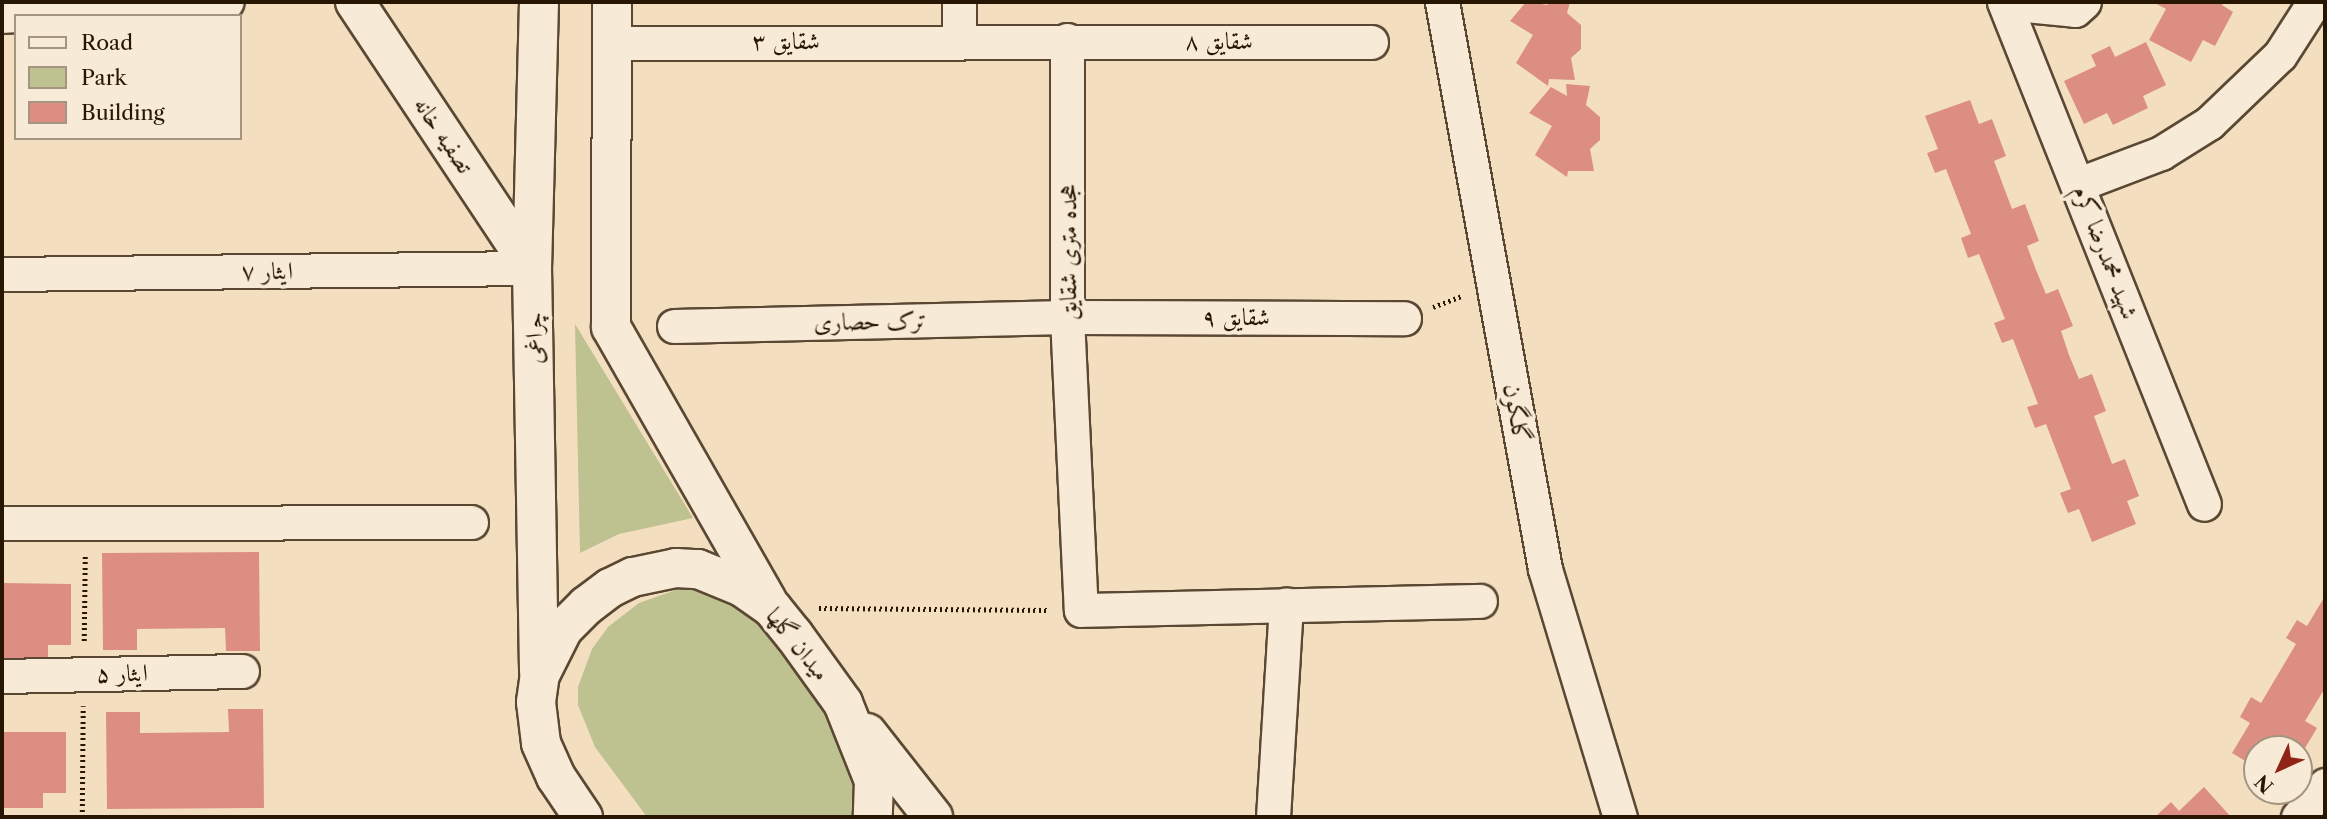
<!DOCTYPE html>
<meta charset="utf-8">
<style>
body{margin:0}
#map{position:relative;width:2327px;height:819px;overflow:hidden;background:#f3dfc0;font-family:"Libre Caslon Text",Amiri,serif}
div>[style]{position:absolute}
.green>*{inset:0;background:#bec190}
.building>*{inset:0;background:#dc8e82}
.path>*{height:4.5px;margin-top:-2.25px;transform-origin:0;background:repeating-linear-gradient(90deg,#271602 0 2px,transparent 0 5.5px)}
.roads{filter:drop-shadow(2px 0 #5a4832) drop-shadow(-2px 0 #5a4832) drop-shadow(0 2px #5a4832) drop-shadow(0 -2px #5a4832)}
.street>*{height:33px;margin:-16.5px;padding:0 16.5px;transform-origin:16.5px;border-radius:16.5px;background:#f7ead6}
.secondary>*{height:38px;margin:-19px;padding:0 19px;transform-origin:19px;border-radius:19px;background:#f7ead6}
span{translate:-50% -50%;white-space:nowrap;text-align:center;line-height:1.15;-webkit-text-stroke:7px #f7ead6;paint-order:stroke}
.street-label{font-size:24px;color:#271602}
.frame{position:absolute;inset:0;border:4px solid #271602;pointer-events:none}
.legend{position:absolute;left:14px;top:14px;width:228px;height:126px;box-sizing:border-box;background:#f7ead6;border:2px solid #a49581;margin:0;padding:9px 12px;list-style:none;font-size:21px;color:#271602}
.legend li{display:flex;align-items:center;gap:14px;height:35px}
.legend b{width:35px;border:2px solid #a49581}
.north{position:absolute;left:2243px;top:735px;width:70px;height:70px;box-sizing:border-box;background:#f7ead6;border:2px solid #a49581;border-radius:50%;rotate:225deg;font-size:19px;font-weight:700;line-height:28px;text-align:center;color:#271602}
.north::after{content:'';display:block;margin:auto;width:24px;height:32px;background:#8f2418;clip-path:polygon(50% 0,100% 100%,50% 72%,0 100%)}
</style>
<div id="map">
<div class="green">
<i style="clip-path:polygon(575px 324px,693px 518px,619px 534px,580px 553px)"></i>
<i style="clip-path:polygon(687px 586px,729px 592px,793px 652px,856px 757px,856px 805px,851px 817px,647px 817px,595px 747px,578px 705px,578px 687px,592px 649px,608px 627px,639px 603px)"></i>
</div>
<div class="building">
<i style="clip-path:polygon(1526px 2px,1548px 5px,1547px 2px,1570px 2px,1567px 13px,1581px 25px,1581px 49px,1571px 58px,1575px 80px,1549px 79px,1548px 86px,1516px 63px,1533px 35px,1510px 21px)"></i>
<i style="clip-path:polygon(2153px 2px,2224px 2px,2222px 5px,2233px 12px,2215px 46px,2203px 40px,2191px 62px,2149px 40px,2166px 9px)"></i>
<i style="clip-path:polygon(2146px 42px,2166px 85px,2143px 96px,2148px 108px,2113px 125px,2107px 113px,2084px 124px,2064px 81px,2096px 66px,2091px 55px,2110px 46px,2115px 57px)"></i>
<i style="clip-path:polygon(1566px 84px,1590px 86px,1586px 105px,1600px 117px,1600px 140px,1590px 149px,1594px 171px,1568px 171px,1567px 177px,1535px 155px,1552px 126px,1529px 113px,1551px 87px,1567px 96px)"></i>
<i style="clip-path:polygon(1970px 100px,1979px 124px,1992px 119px,2006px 156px,1994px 161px,2012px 209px,2025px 204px,2039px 241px,2027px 246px,2036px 270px,2046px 294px,2058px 289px,2073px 326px,2061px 331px,2069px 355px,2079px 379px,2092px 374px,2106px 411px,2094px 416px,2112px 464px,2125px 459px,2139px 496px,2127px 501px,2136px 524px,2092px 542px,2079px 509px,2068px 513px,2060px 493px,2071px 489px,2046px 424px,2035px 428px,2027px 407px,2038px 404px,2013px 339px,2002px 343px,1994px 323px,2005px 319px,1979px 254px,1968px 258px,1961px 238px,1971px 234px,1946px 169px,1935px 173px,1927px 153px,1938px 149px,1925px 116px)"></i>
<i style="clip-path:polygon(259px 552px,260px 651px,226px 651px,225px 628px,137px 629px,137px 650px,103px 650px,102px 553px)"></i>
<i style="clip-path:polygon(2px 583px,71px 584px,71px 645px,48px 645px,48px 660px,2px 659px)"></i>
<i style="clip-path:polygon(2325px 596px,2325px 688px,2305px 721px,2317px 728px,2299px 758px,2299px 749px,2257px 749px,2257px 768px,2232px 753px,2250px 723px,2240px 717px,2251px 697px,2261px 703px,2296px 644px,2286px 638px,2297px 620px,2307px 626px)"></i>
<i style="clip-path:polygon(228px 709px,263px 709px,264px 808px,107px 809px,106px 712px,140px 712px,140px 733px,229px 732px)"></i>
<i style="clip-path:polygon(2px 732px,66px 732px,66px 793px,43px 793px,43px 808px,2px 808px)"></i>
<i style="clip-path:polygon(2204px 787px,2231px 817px,2155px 817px,2171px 802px,2179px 811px)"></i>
</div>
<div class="path">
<i style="left:1433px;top:307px;width:30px;rotate:-21deg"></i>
<i style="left:819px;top:608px;width:230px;rotate:0.5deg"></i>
<i style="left:84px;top:641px;width:86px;rotate:-89.3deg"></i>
<i style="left:82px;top:817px;width:111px;rotate:-89.5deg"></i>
</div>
<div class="roads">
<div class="street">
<i style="left:959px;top:2px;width:38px;rotate:90deg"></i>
<i style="left:1442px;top:2px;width:576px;rotate:79.7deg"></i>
<i style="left:1545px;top:569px;width:259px;rotate:73.2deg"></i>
<i style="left:2004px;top:2px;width:540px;rotate:68.28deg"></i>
<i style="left:2005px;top:3px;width:70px;rotate:5.7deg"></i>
<i style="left:2075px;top:10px;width:12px;rotate:-42deg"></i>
<i style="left:2px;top:16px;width:225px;rotate:-3.6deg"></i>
<i style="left:1067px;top:40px;width:277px;rotate:90deg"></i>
<i style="left:1067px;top:317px;width:293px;rotate:87.3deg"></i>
<i style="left:1081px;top:610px;width:399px;rotate:-1.3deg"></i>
<i style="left:613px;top:43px;width:758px;rotate:-0.08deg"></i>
<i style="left:2079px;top:184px;width:88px;rotate:-20.7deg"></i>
<i style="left:2161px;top:153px;width:57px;rotate:-32deg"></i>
<i style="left:2209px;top:123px;width:98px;rotate:-43.8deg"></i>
<i style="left:2280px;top:55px;width:63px;rotate:-57.3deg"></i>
<i style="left:2px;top:274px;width:530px;rotate:-0.65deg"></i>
<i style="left:674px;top:326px;width:393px;rotate:-1.3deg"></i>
<i style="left:1067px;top:317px;width:337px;rotate:0.2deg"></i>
<i style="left:2px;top:523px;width:469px;rotate:-0.1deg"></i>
<i style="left:2px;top:676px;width:240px;rotate:-1.2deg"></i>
<i style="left:1273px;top:817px;width:213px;rotate:-86.5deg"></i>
<i style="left:2298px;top:817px;width:42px;rotate:-49.8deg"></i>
</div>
<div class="secondary">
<i style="left:355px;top:2px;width:320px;rotate:56.4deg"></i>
<i style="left:539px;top:2px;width:266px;rotate:91.5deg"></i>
<i style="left:532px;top:268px;width:404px;rotate:89deg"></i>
<i style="left:612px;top:2px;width:325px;rotate:90.2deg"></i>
<i style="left:611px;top:327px;width:314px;rotate:60.3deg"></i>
<i style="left:867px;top:733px;width:107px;rotate:51.8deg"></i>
<i style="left:583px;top:817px;width:48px;rotate:-124deg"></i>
<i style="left:556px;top:777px;width:37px;rotate:-114deg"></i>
<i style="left:541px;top:743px;width:41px;rotate:-97deg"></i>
<i style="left:536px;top:702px;width:27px;rotate:-82deg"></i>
<i style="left:540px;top:675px;width:51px;rotate:-63.4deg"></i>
<i style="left:563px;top:629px;width:33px;rotate:-45deg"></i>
<i style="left:586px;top:606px;width:30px;rotate:-37deg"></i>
<i style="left:610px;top:588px;width:25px;rotate:-26deg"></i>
<i style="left:633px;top:577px;width:44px;rotate:-11.8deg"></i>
<i style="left:676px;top:568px;width:22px;rotate:3deg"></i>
<i style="left:698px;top:569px;width:48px;rotate:22.2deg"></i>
<i style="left:742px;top:587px;width:37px;rotate:35deg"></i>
<i style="left:772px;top:608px;width:35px;rotate:51deg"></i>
<i style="left:794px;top:635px;width:84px;rotate:54.2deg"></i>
<i style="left:843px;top:703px;width:84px;rotate:68.3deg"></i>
<i style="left:874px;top:781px;width:36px;rotate:92deg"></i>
</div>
</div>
<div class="street-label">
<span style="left:786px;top:41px">شقایق ۳</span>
<span style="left:1219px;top:41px">شقایق ۸</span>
<span style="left:444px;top:135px;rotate:56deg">تصفیه خانه</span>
<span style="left:1068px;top:252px;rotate:-90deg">هجده متری شقایق</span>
<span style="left:2106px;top:252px;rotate:69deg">شهید محمدرضا کرم</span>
<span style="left:267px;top:271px;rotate:-1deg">ایثار ۷</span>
<span style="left:1236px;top:317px">شقایق ۹</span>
<span style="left:870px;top:321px;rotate:-1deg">ترک حصاری</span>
<span style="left:534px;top:338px;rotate:-91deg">چراغی</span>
<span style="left:1517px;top:413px;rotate:80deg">گلگون</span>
<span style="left:798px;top:644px;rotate:51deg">میدان گلها</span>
<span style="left:122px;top:673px;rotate:-1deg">ایثار ۵</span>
</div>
<div class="frame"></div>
<ul class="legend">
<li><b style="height:9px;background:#f7ead6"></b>Road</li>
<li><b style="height:19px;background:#bec190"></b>Park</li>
<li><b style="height:19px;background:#dc8e82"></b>Building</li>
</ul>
<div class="north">N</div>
</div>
